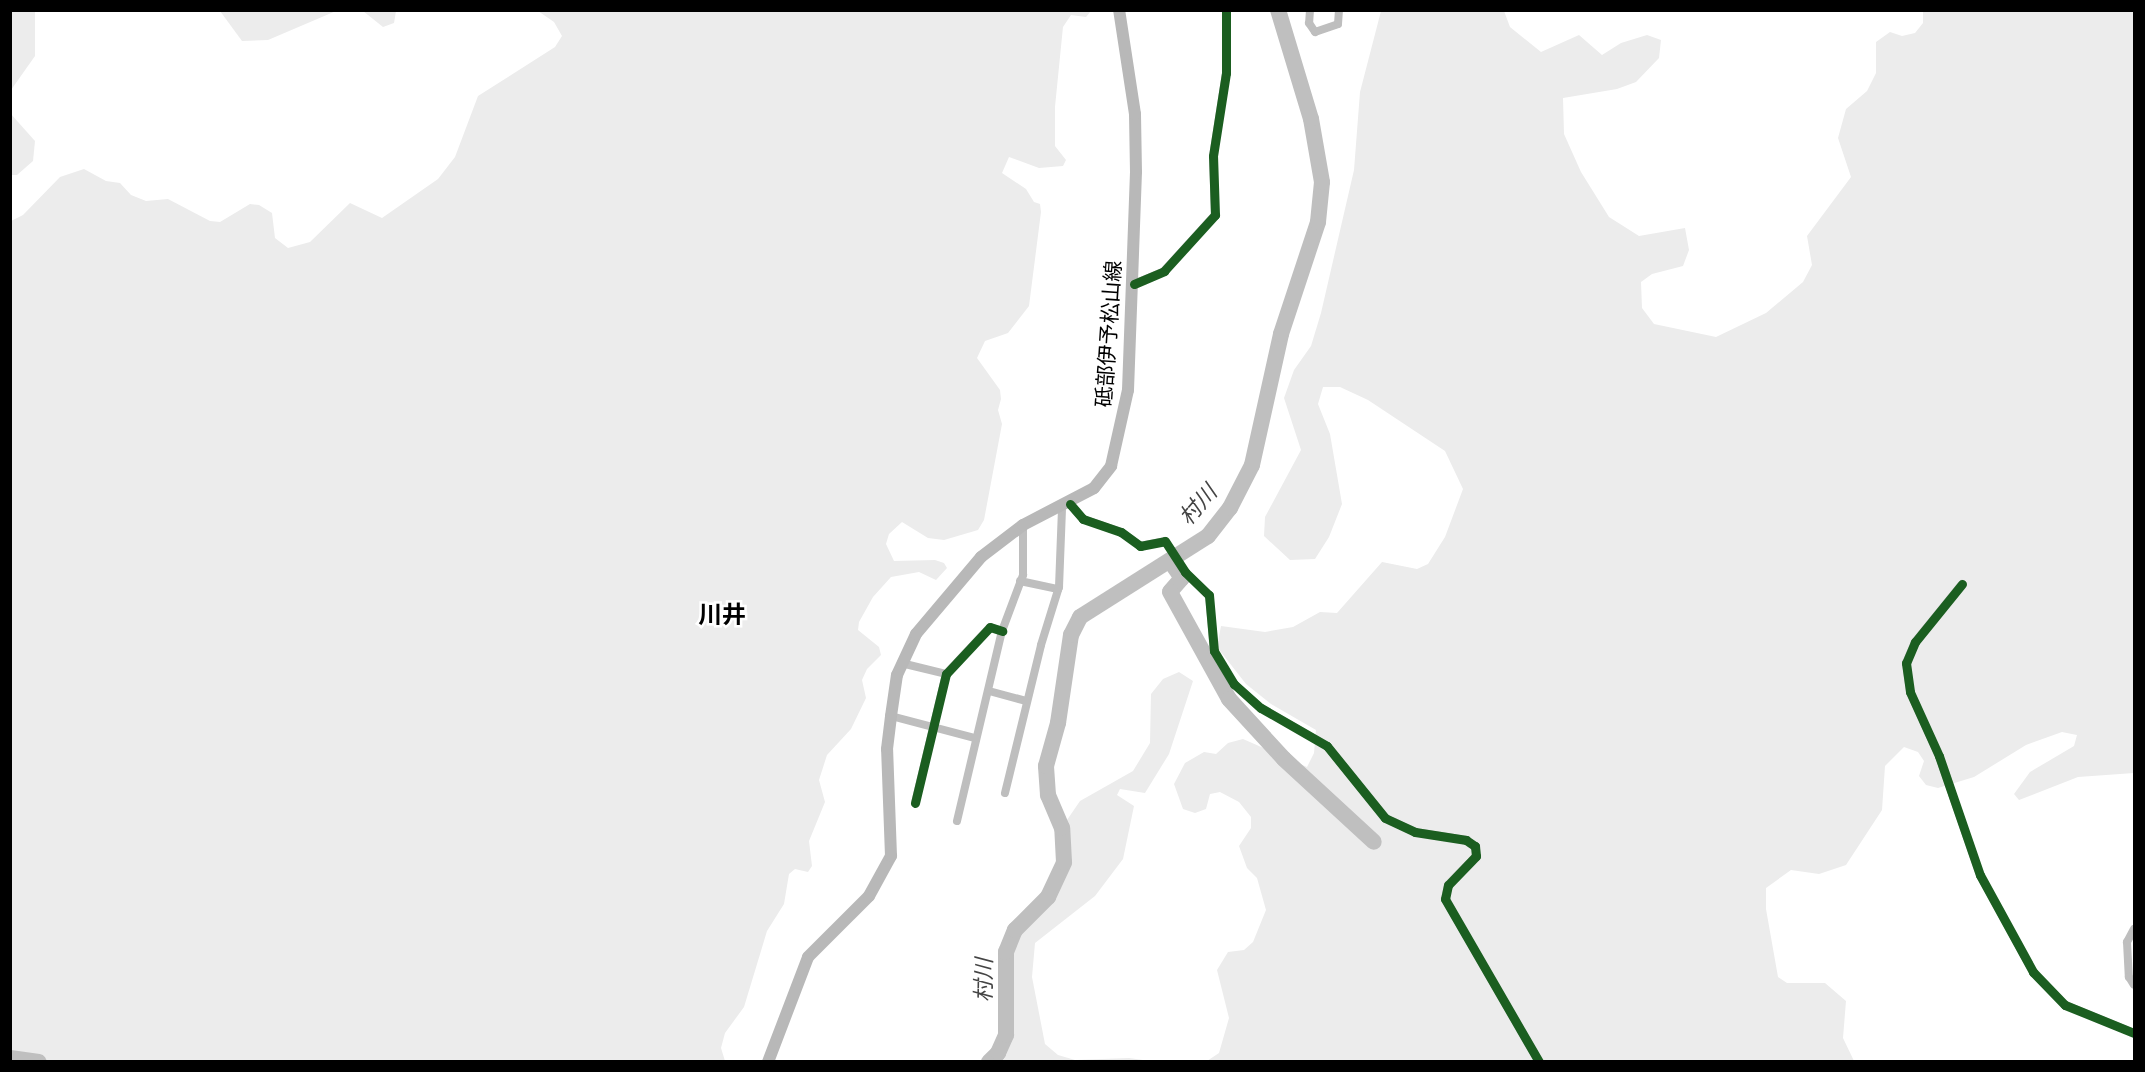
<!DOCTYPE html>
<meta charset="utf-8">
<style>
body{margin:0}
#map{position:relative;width:2145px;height:1072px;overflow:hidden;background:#fff;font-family:"Archivo Narrow","Noto Sans JP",sans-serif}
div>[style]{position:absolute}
.green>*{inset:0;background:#ececec}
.river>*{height:16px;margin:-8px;padding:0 8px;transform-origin:8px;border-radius:8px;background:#bfbfbf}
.street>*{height:8px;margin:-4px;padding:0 4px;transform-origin:4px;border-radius:4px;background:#bebebe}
.secondary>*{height:12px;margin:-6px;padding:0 6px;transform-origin:6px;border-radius:6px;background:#b8b8b8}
.cycleway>*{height:9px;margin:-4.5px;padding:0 4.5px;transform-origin:4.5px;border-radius:4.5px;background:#1b5e20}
span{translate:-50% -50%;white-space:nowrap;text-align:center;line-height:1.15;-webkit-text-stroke:5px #fff;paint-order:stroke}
.street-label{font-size:21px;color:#000}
.water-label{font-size:22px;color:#444;font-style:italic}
.quarter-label{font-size:24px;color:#000;font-weight:700}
.frame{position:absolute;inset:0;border:12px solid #000;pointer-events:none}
</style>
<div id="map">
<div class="green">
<i style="clip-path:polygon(11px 10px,35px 11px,35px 56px,11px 90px)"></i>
<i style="clip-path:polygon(220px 11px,336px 11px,268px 40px,242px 41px)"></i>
<i style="clip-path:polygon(363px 11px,396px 11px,394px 23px,383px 27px)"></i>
<i style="clip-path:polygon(538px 11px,1091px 11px,1086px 17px,1071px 15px,1063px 27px,1055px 107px,1055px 146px,1066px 160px,1063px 166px,1039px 168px,1009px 157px,1002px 173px,1026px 189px,1034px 202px,1040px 204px,1041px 212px,1029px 306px,1008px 333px,985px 341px,977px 358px,1000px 390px,1001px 399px,998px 410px,1002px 424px,984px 520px,978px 530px,944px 540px,928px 538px,902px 522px,889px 534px,886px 544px,894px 561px,935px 560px,944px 563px,947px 568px,936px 580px,919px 572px,891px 577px,873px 597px,859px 622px,858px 630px,879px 647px,881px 655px,867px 669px,862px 680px,866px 698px,851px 729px,827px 755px,819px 780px,825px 802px,809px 841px,812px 866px,808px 872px,795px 869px,789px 874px,784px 904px,767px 931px,744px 1007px,725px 1033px,721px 1048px,725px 1061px,11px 1061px,11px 221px,23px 215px,60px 177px,84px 169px,106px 181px,120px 183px,131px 195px,146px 201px,168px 199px,210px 221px,220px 222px,250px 204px,259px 205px,272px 213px,275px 238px,288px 248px,310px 242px,350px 203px,382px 218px,438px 179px,455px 157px,478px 96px,555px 47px,562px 36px,554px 22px)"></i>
<i style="clip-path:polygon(1381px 11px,1504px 11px,1510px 27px,1541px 52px,1579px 35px,1602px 55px,1621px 43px,1647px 35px,1661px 40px,1659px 58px,1636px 82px,1617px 89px,1563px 98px,1564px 134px,1581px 172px,1609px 217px,1639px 236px,1685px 228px,1689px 250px,1683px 266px,1652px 274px,1641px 282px,1642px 308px,1654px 324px,1716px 337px,1766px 313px,1803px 282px,1812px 265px,1807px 236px,1851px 177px,1838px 138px,1846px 109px,1867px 91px,1876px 73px,1876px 42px,1890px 32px,1902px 36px,1915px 33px,1923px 23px,1923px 11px,2134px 11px,2134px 773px,2078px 777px,2019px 800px,2014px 794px,2030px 772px,2074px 746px,2077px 735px,2062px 732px,2026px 745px,1974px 777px,1938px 788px,1926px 785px,1919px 776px,1924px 761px,1918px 752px,1904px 747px,1885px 766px,1882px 810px,1846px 865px,1819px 874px,1791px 870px,1766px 888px,1766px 909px,1778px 977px,1787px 983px,1825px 983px,1846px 1001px,1843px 1038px,1854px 1061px,1207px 1061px,1219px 1053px,1229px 1018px,1217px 970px,1228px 952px,1244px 950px,1253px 942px,1266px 910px,1257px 878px,1247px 868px,1239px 846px,1251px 828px,1251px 817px,1239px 802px,1220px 792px,1210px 794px,1206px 809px,1195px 813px,1183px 809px,1174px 784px,1185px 763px,1204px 752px,1216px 754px,1228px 743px,1243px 739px,1307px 767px,1314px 753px,1316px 730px,1271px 704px,1246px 684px,1217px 647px,1221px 626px,1265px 632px,1293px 627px,1320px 612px,1337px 613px,1382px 562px,1417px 569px,1428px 564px,1445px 537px,1463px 489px,1445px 451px,1368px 400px,1340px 387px,1323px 387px,1318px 404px,1330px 434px,1342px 504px,1329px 537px,1315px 559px,1290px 560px,1264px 536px,1265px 517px,1301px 450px,1284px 398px,1294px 370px,1311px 346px,1321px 313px,1354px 170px,1360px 92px)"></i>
<i style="clip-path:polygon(10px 113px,35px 141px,33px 161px,17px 175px,11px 175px)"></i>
<i style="clip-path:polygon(1179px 672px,1193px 681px,1169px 754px,1145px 793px,1120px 789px,1117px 795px,1134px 806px,1123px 859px,1095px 896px,1035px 943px,1032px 977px,1045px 1044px,1058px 1055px,1075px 1060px,1129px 1058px,1150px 1061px,998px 1061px,1012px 1038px,1011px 952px,1021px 930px,1049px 902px,1070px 854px,1067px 820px,1080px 801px,1133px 771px,1150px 743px,1151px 694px,1163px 679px)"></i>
</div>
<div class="river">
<i style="left:1170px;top:561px;width:21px;rotate:55deg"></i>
<i style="left:1182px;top:578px;width:18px;rotate:131deg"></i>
<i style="left:1170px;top:592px;width:122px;rotate:61.1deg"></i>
<i style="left:1229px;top:699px;width:81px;rotate:47.5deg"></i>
<i style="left:1284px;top:759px;width:122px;rotate:42.7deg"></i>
<i style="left:10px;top:1058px;width:29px;rotate:8deg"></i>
<i style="left:989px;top:1062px;width:13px;rotate:-45deg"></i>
<i style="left:998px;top:1053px;width:20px;rotate:-66deg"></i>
<i style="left:1006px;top:1035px;width:83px;rotate:-90deg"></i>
<i style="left:1006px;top:952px;width:24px;rotate:-68deg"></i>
<i style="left:1015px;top:930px;width:47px;rotate:-45deg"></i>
<i style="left:1048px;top:897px;width:38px;rotate:-65deg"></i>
<i style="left:1064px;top:862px;width:34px;rotate:-93deg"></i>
<i style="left:1062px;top:828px;width:36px;rotate:-113deg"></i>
<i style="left:1048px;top:795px;width:29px;rotate:-94deg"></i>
<i style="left:1046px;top:766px;width:45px;rotate:-74.4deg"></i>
<i style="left:1058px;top:723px;width:89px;rotate:-81.6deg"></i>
<i style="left:1071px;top:635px;width:20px;rotate:-63deg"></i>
<i style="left:1080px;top:617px;width:151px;rotate:-32.3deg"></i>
<i style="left:1208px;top:536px;width:36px;rotate:-52deg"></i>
<i style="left:1230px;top:508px;width:48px;rotate:-62.9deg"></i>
<i style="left:1252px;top:465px;width:134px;rotate:-77.5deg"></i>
<i style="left:1281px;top:334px;width:118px;rotate:-71.7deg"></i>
<i style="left:1318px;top:222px;width:40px;rotate:-84.3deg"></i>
<i style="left:1322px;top:182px;width:64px;rotate:-99.9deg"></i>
<i style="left:1311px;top:119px;width:114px;rotate:-106.8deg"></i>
</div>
<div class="street">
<i style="left:1310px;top:10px;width:13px;rotate:94deg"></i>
<i style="left:1309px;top:23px;width:11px;rotate:56deg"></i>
<i style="left:1315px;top:32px;width:24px;rotate:-19deg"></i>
<i style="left:1338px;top:24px;width:14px;rotate:-86deg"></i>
<i style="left:1134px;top:284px;width:33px;rotate:-23deg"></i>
<i style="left:1164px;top:271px;width:76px;rotate:-47.7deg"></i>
<i style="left:1215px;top:215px;width:59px;rotate:-91.9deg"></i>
<i style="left:1213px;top:156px;width:84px;rotate:-81.1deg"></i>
<i style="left:1226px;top:73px;width:63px;rotate:-90deg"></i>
<i style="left:1070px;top:504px;width:20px;rotate:49deg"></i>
<i style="left:1083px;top:519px;width:40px;rotate:18.9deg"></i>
<i style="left:1121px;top:532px;width:24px;rotate:36deg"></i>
<i style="left:1140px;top:546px;width:25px;rotate:-11deg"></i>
<i style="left:1165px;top:541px;width:37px;rotate:57deg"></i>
<i style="left:1185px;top:572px;width:33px;rotate:44deg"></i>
<i style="left:1209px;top:595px;width:56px;rotate:84.9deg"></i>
<i style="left:1214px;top:651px;width:39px;rotate:59deg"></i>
<i style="left:1234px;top:684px;width:36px;rotate:42deg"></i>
<i style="left:1261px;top:708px;width:76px;rotate:29.9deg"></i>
<i style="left:1327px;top:746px;width:92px;rotate:51.1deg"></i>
<i style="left:1385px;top:818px;width:33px;rotate:25deg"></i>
<i style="left:1415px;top:832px;width:52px;rotate:8.9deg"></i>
<i style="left:1466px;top:840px;width:11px;rotate:34deg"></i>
<i style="left:1475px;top:846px;width:10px;rotate:84deg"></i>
<i style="left:1476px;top:856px;width:40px;rotate:134deg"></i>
<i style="left:1448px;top:885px;width:14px;rotate:102deg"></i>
<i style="left:1445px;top:899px;width:188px;rotate:60deg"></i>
<i style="left:1020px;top:581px;width:39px;rotate:12deg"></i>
<i style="left:1962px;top:584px;width:75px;rotate:129deg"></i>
<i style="left:1915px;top:642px;width:23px;rotate:113deg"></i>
<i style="left:1906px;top:663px;width:29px;rotate:82deg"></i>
<i style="left:1910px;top:692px;width:70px;rotate:65.6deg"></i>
<i style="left:1939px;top:756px;width:126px;rotate:71deg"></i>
<i style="left:1980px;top:875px;width:111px;rotate:61.3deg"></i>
<i style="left:2033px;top:972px;width:46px;rotate:45.9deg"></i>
<i style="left:2065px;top:1005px;width:74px;rotate:22.1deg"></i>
<i style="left:901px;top:663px;width:46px;rotate:13.7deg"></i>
<i style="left:989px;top:691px;width:39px;rotate:15deg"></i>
<i style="left:891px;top:716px;width:87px;rotate:14.7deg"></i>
<i style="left:1005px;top:793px;width:152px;rotate:-76.3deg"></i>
<i style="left:1041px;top:645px;width:61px;rotate:-72.8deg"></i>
<i style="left:1059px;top:587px;width:79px;rotate:-87.8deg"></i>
<i style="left:915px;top:803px;width:133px;rotate:-76.5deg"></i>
<i style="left:946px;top:674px;width:64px;rotate:-46.9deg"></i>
<i style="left:990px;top:627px;width:13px;rotate:18deg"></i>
<i style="left:957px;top:821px;width:195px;rotate:-76.7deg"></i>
<i style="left:1002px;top:631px;width:60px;rotate:-69.4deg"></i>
<i style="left:1023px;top:575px;width:50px;rotate:-90deg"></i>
<i style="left:2134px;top:929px;width:15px;rotate:118deg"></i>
<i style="left:2127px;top:942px;width:35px;rotate:87deg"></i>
<i style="left:2129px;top:977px;width:9px;rotate:58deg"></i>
</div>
<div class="secondary">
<i style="left:768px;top:1062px;width:112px;rotate:-69.1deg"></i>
<i style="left:808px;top:957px;width:86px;rotate:-45deg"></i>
<i style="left:869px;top:896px;width:46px;rotate:-61.2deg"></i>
<i style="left:891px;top:856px;width:107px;rotate:-92.1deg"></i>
<i style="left:887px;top:749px;width:33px;rotate:-83deg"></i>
<i style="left:891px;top:716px;width:41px;rotate:-81.7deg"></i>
<i style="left:897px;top:675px;width:45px;rotate:-65.1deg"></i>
<i style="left:916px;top:634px;width:101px;rotate:-49.8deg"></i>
<i style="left:981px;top:557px;width:53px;rotate:-37.3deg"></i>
<i style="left:1023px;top:525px;width:80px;rotate:-27.5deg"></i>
<i style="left:1094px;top:488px;width:28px;rotate:-52deg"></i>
<i style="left:1111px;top:466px;width:78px;rotate:-77.4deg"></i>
<i style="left:1128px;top:390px;width:218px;rotate:-87.9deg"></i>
<i style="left:1136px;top:172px;width:58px;rotate:-91deg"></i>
<i style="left:1135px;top:114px;width:105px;rotate:-98.7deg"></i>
</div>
<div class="cycleway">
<i style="left:1134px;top:284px;width:33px;rotate:-23deg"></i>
<i style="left:1164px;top:271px;width:76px;rotate:-47.7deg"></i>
<i style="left:1215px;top:215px;width:59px;rotate:-91.9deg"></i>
<i style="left:1213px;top:156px;width:84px;rotate:-81.1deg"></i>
<i style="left:1226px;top:73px;width:63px;rotate:-90deg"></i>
<i style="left:1070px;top:504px;width:20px;rotate:49deg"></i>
<i style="left:1083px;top:519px;width:40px;rotate:18.9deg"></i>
<i style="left:1121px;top:532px;width:24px;rotate:36deg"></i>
<i style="left:1140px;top:546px;width:25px;rotate:-11deg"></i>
<i style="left:1165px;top:541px;width:37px;rotate:57deg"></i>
<i style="left:1185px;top:572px;width:33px;rotate:44deg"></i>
<i style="left:1209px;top:595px;width:56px;rotate:84.9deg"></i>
<i style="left:1214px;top:651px;width:39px;rotate:59deg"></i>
<i style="left:1234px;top:684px;width:36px;rotate:42deg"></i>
<i style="left:1261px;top:708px;width:76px;rotate:29.9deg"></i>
<i style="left:1327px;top:746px;width:92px;rotate:51.1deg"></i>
<i style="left:1385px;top:818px;width:33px;rotate:25deg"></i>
<i style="left:1415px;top:832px;width:52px;rotate:8.9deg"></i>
<i style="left:1466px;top:840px;width:11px;rotate:34deg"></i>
<i style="left:1475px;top:846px;width:10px;rotate:84deg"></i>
<i style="left:1476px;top:856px;width:40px;rotate:134deg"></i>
<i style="left:1448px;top:885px;width:14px;rotate:102deg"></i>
<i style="left:1445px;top:899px;width:188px;rotate:60deg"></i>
<i style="left:1962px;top:584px;width:75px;rotate:129deg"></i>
<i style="left:1915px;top:642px;width:23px;rotate:113deg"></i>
<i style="left:1906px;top:663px;width:29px;rotate:82deg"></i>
<i style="left:1910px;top:692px;width:70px;rotate:65.6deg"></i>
<i style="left:1939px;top:756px;width:126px;rotate:71deg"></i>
<i style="left:1980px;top:875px;width:111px;rotate:61.3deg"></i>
<i style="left:2033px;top:972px;width:46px;rotate:45.9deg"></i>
<i style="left:2065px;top:1005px;width:74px;rotate:22.1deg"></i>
<i style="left:915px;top:803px;width:133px;rotate:-76.5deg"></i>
<i style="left:946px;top:674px;width:64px;rotate:-46.9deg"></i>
<i style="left:990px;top:627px;width:13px;rotate:18deg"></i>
</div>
<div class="street-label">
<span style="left:1109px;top:334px;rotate:-86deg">砥部伊予松山線</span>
</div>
<div class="water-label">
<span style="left:1198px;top:505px;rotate:-49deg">村川</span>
<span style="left:984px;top:980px;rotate:-89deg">村川</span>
</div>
<div class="quarter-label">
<span style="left:722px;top:615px">川井</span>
</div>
<div class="frame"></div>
</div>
